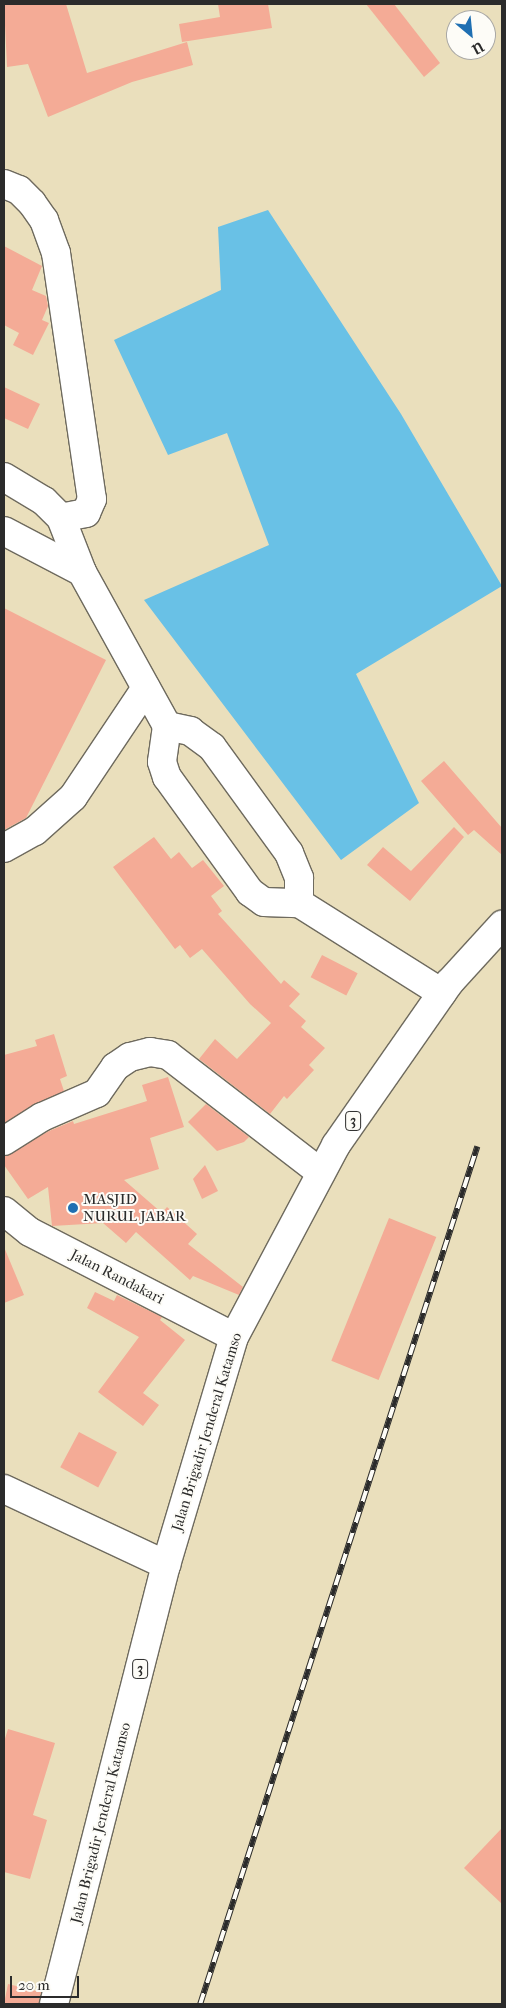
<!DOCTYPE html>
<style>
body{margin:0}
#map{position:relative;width:506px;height:2008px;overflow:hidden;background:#eadfbc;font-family:"IM FELL French Canon",serif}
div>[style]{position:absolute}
.water>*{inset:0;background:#69c1e6}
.building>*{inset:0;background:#f4ab96;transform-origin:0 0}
.roads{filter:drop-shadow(1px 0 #6e6a5e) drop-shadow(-1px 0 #6e6a5e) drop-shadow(0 1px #6e6a5e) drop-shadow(0 -1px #6e6a5e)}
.minor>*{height:28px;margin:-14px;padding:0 14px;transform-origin:14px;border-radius:14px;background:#fff}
.highway>*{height:28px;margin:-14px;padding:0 14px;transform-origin:14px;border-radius:14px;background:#fff}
.rail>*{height:5.5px;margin-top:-2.75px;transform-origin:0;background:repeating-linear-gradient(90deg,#fdfcf7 0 11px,#2b2b2b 0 22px);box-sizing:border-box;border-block:1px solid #2b2b2b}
.dots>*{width:14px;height:14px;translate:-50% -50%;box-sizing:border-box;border:2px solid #fdfcf7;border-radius:50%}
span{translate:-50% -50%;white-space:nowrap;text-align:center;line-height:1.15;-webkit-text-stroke:4px #fdfcf7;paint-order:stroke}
.shield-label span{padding:1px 4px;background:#fdfcf7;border:1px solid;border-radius:4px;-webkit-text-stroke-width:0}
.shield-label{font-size:14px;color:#2b2b2b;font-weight:700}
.poi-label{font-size:15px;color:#2b2b2b}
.left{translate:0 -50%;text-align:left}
.street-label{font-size:15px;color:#2b2b2b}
.frame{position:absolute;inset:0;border:5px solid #2b2b2b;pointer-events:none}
.north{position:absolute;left:446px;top:10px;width:50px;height:50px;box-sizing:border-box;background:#fdfcf7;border:1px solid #a9a8a5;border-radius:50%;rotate:152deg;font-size:14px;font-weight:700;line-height:20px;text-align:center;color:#2b2b2b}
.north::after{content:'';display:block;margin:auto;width:18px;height:22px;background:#1f6fb2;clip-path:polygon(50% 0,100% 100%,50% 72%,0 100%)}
.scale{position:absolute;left:10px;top:1976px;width:69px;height:22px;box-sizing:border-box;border:2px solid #2b2b2b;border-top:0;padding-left:6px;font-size:15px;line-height:18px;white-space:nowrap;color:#2b2b2b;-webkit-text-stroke:4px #fdfcf7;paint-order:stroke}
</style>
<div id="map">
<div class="water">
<i style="clip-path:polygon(268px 210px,401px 414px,502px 586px,356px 674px,419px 803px,341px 860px,144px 600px,269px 545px,227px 433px,168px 455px,114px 340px,221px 290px,218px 227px)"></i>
</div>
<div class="building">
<i style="clip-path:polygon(4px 4px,66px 4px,87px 73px,187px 42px,193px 65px,132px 82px,48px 117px,28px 64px,7px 67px)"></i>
<i style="clip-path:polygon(218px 4px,268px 4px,272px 28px,182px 42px,179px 24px,220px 17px)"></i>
<i style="clip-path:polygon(366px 4px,394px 4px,440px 63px,424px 77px)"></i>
<i style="clip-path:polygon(4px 246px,42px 266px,32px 290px,46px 296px,48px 306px,42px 320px,49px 323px,33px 355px,13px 345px,19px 333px,4px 325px)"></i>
<i style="clip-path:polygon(4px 387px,40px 404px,28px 429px,4px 418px)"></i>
<i style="clip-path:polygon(4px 608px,106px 660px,26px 818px,4px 830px)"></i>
<i style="clip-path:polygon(444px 761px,502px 828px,502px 855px,474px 830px,468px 835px,421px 781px)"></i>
<i style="clip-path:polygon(454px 827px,464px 837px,410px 901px,367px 865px,383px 847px,411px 871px)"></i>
<i style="clip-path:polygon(154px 837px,171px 859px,179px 852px,192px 868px,203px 860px,224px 886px,211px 896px,222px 911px,218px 914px,281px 984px,284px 980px,300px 994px,289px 1006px,306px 1021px,301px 1027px,325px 1048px,309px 1065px,314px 1070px,287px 1099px,284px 1096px,270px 1114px,199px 1059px,215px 1039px,237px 1059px,271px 1023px,250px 1004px,202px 949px,190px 958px,180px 945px,175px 949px,113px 867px)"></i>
<i style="left:322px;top:955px;width:40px;height:25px;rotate:27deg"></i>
<i style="clip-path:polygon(54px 1034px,67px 1076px,60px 1079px,64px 1091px,4px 1123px,4px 1055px,37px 1046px,35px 1040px)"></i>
<i style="clip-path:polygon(168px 1077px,184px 1127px,150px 1138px,159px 1169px,124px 1180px,162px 1213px,167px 1207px,197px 1234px,188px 1244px,243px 1287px,239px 1295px,193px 1276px,190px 1280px,136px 1232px,126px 1243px,103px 1223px,52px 1226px,48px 1187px,28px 1199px,4px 1165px,4px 1156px,49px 1131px,73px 1121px,74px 1124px,147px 1101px,142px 1085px)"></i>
<i style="clip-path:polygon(206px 1104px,249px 1137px,244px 1142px,217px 1151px,188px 1122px)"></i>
<i style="clip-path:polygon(205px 1165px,218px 1191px,202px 1199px,193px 1179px)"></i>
<i style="left:389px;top:1218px;width:51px;height:154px;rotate:22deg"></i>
<i style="clip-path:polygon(4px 1247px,24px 1295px,4px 1303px)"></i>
<i style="clip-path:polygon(95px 1292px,114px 1301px,117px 1295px,162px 1317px,160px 1320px,185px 1340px,143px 1393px,159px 1405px,143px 1426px,98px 1392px,139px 1337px,87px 1308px)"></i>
<i style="left:79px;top:1432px;width:43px;height:40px;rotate:28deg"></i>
<i style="clip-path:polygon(8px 1729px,55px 1743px,33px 1815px,47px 1820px,30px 1879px,4px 1872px,4px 1742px)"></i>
<i style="clip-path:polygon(502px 1828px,502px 1904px,464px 1868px)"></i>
<i style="clip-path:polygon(8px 1984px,41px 1992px,39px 2004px,4px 2004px)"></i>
</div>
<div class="roads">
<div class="minor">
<i style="left:4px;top:184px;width:16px;rotate:22deg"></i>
<i style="left:19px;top:190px;width:18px;rotate:45deg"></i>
<i style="left:32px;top:203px;width:21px;rotate:55deg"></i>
<i style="left:44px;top:220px;width:35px;rotate:70deg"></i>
<i style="left:56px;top:253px;width:249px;rotate:81.7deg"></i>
<i style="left:92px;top:499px;width:15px;rotate:113deg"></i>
<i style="left:86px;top:513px;width:25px;rotate:169deg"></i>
<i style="left:4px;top:477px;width:47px;rotate:31deg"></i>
<i style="left:44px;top:501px;width:24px;rotate:45deg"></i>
<i style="left:61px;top:518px;width:58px;rotate:68.7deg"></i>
<i style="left:4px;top:531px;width:88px;rotate:27.7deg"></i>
<i style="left:82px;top:572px;width:176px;rotate:61.1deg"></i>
<i style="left:167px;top:726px;width:36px;rotate:98deg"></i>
<i style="left:162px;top:762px;width:16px;rotate:72deg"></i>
<i style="left:167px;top:777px;width:142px;rotate:54.2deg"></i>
<i style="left:250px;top:892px;width:17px;rotate:36deg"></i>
<i style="left:264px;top:902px;width:35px;rotate:2deg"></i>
<i style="left:299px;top:903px;width:169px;rotate:32.2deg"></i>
<i style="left:167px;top:726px;width:24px;rotate:12deg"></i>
<i style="left:190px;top:731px;width:27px;rotate:36deg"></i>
<i style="left:212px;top:747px;width:131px;rotate:54deg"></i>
<i style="left:289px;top:853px;width:27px;rotate:68deg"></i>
<i style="left:299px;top:878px;width:25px;rotate:90deg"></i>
<i style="left:4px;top:848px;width:35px;rotate:-29deg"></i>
<i style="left:35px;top:831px;width:51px;rotate:-41.8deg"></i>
<i style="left:73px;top:797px;width:131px;rotate:-56.2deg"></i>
<i style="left:4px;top:1141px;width:45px;rotate:-32.3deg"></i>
<i style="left:42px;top:1117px;width:60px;rotate:-23.6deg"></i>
<i style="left:97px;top:1093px;width:32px;rotate:-55deg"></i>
<i style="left:115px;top:1067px;width:18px;rotate:-34deg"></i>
<i style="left:130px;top:1057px;width:21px;rotate:-14deg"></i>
<i style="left:150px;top:1052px;width:18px;rotate:9deg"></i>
<i style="left:168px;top:1055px;width:193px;rotate:37.6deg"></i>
<i style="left:4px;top:1211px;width:33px;rotate:39deg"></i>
<i style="left:30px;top:1232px;width:229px;rotate:27.2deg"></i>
<i style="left:4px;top:1489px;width:179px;rotate:25.1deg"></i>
</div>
<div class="highway">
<i style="left:54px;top:2004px;width:453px;rotate:-75.7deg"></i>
<i style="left:166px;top:1565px;width:238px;rotate:-73.4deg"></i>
<i style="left:234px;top:1337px;width:217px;rotate:-62deg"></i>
<i style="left:336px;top:1145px;width:198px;rotate:-55.1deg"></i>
<i style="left:449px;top:983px;width:79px;rotate:-47.6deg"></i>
</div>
</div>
<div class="rail">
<i style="left:200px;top:2004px;width:901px;rotate:-72.09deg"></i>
</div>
<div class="dots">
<i style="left:73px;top:1208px;background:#1f6fb2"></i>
</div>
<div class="shield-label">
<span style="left:353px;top:1121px">3</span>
<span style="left:140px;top:1669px">3</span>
</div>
<div class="poi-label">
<span class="left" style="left:83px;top:1208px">MASJID<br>NURUL JABAR</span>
</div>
<div class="street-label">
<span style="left:117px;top:1277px;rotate:27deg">Jalan Randakari</span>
<span style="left:207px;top:1432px;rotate:-73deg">Jalan Brigadir Jenderal Katamso</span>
<span style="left:101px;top:1823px;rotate:-76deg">Jalan Brigadir Jenderal Katamso</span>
</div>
<div class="frame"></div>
<div class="north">U</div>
<div class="scale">20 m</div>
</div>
